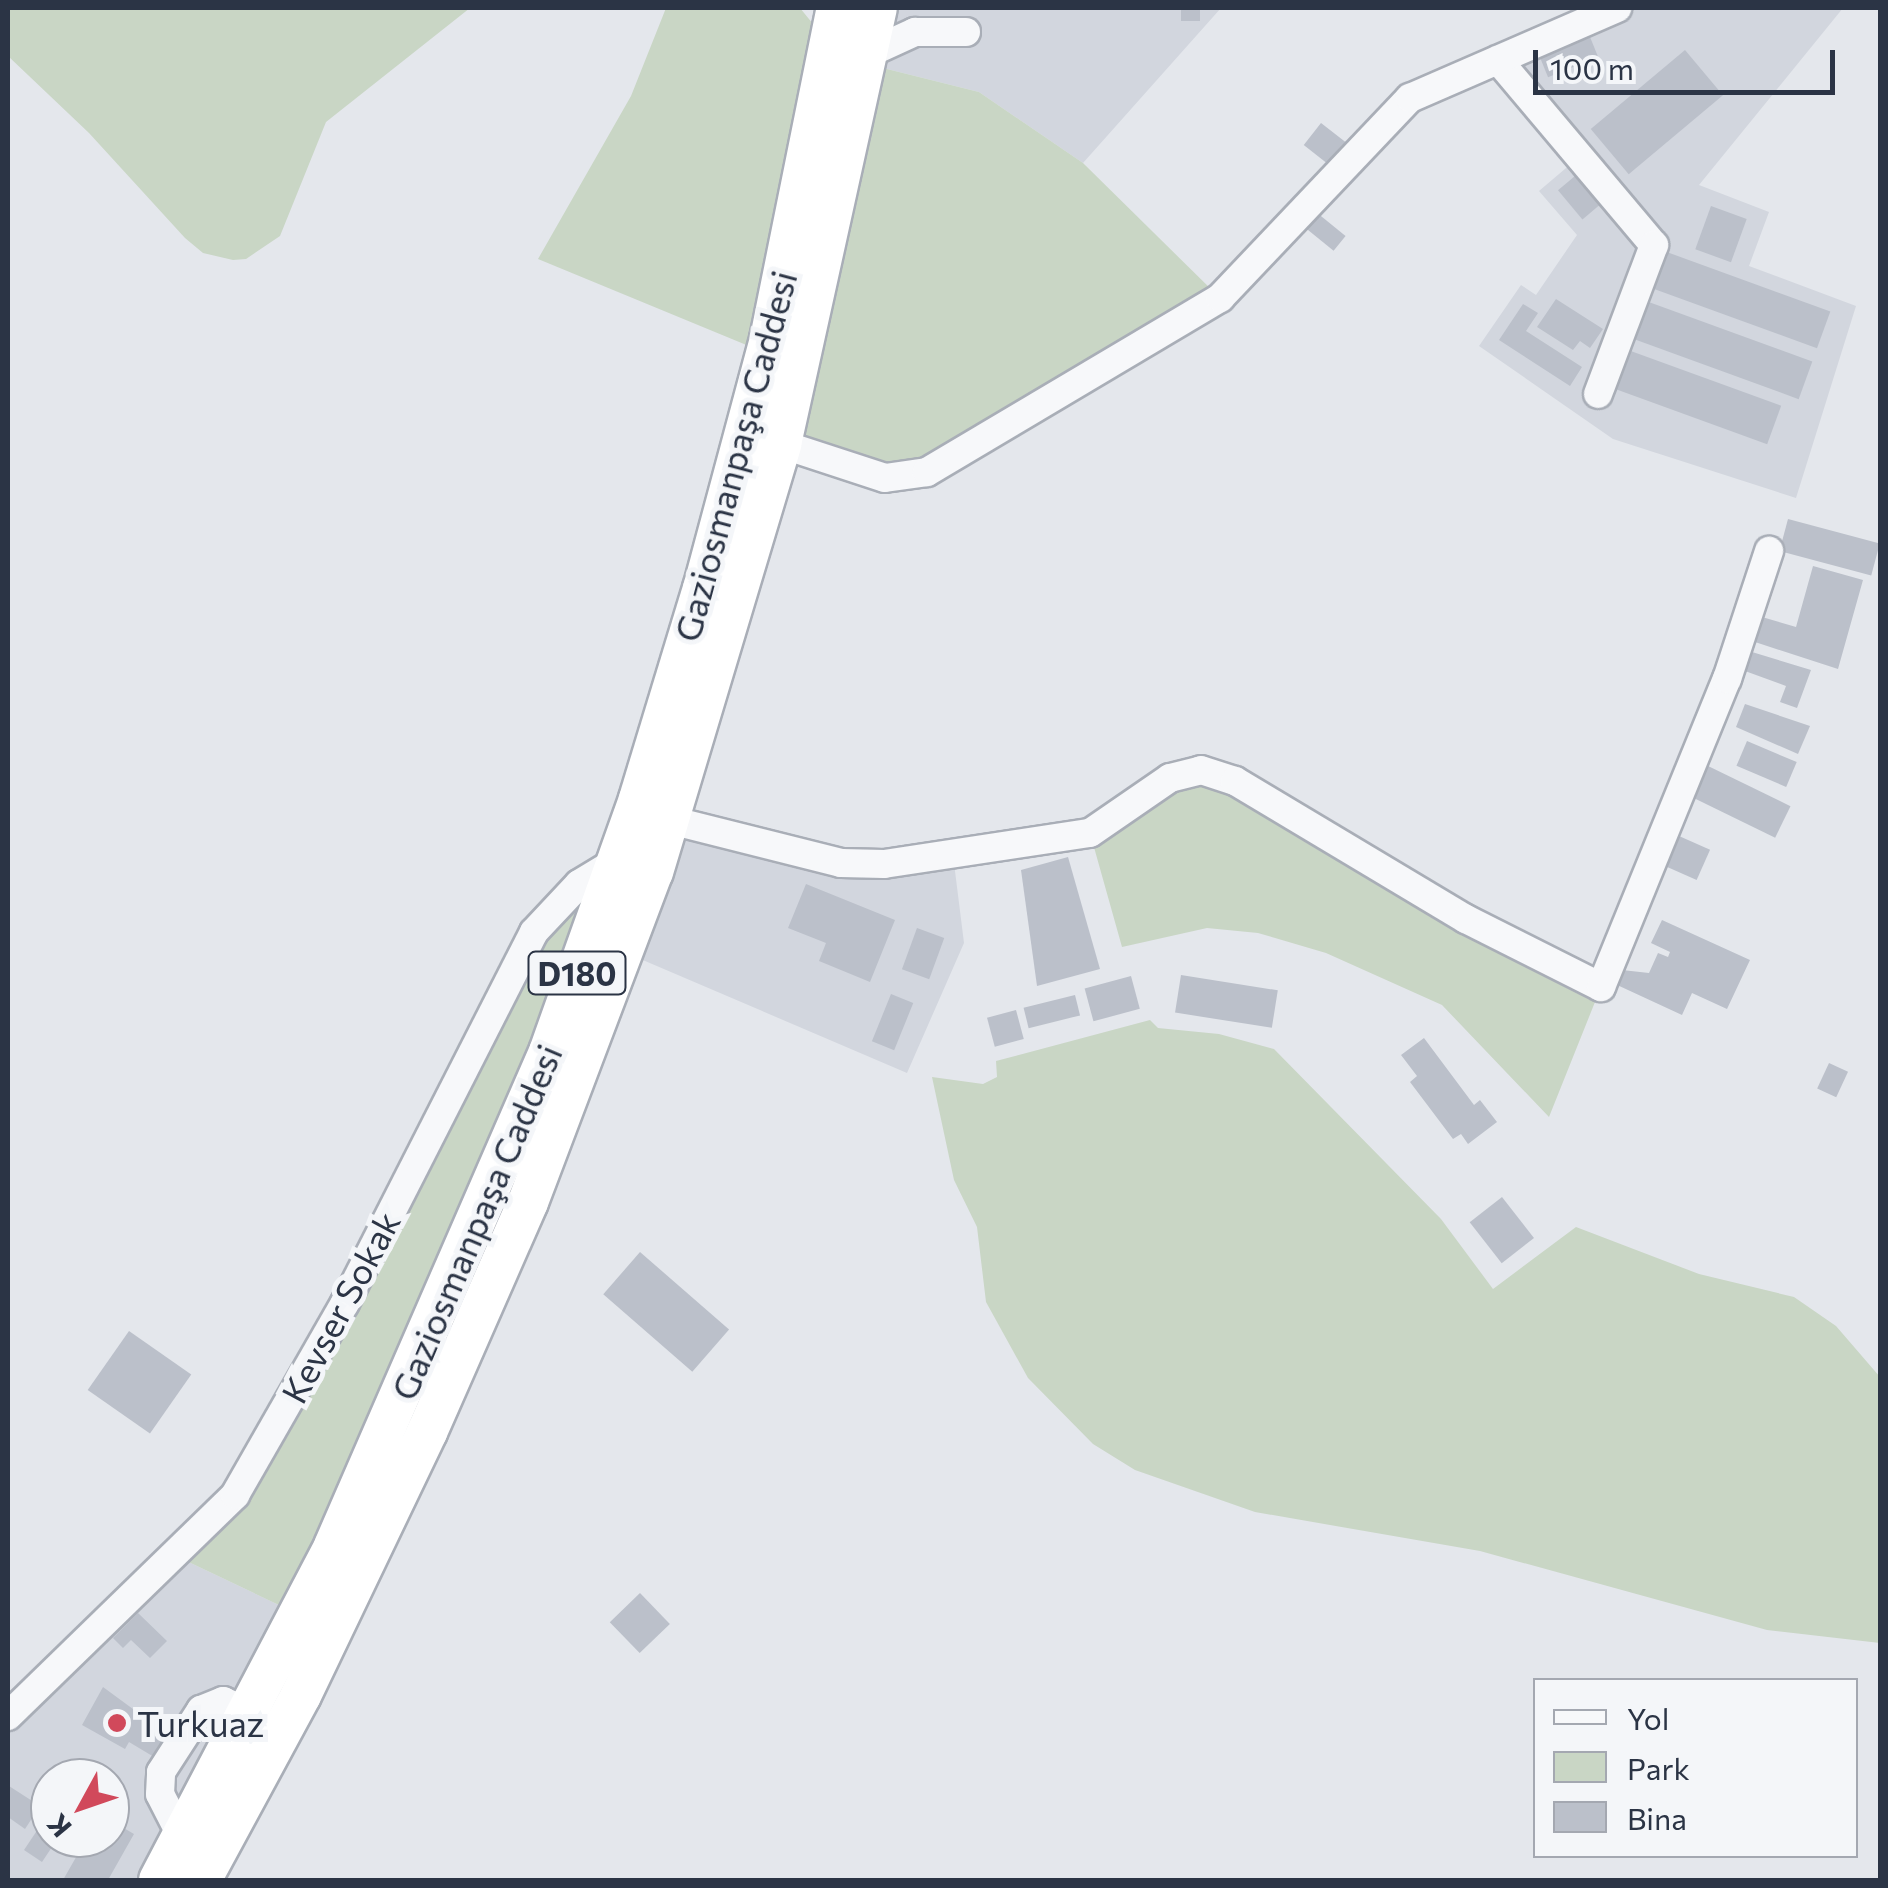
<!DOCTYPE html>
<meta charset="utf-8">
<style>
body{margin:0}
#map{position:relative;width:1888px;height:1888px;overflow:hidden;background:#e4e7ec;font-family:Commissioner,sans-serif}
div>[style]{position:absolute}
.built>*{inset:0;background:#d2d6de}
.green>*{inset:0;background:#c9d6c5}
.building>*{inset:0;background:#bbc0ca;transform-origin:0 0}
.roads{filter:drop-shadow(2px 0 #a9aeb7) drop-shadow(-2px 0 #a9aeb7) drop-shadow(0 2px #a9aeb7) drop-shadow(0 -2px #a9aeb7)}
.minor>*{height:28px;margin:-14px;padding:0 14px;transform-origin:14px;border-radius:14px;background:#f7f8fa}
.highway>*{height:40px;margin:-20px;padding:0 20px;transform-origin:20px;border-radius:20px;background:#fff}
.dots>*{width:28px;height:28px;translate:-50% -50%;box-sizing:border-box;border:5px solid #f4f6f9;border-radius:50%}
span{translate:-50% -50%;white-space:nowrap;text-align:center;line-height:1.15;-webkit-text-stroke:10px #f4f6f9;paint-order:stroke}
.shield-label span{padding:2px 8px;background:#f4f6f9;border:2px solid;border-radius:8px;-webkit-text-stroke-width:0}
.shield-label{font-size:32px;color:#2b3445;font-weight:700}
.street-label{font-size:35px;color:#2b3445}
.poi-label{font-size:35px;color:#2b3445}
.left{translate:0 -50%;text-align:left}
.frame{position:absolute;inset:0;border:10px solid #2b3445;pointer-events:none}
.legend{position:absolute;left:1533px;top:1678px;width:325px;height:180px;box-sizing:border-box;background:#f4f6f9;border:2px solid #a4a8b1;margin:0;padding:12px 18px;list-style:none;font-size:30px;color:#2b3445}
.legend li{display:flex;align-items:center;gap:20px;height:50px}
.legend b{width:50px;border:2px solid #a4a8b1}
.north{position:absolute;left:30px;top:1758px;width:100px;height:100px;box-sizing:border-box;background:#f4f6f9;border:2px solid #a4a8b1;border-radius:50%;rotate:230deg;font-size:28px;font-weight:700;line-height:40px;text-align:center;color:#2b3445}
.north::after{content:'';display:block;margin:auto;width:35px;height:45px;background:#d1495b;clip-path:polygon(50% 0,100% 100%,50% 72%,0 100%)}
.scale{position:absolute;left:1533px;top:50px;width:302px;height:45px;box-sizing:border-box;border:5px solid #2b3445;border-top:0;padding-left:12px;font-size:30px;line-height:35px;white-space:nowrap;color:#2b3445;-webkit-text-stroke:8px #f4f6f9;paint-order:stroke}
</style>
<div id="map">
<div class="built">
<i style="clip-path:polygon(877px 8px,1221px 8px,1083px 163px,979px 92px,867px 64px)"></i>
<i style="clip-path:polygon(1617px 8px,1843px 8px,1699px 185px,1769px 212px,1749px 266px,1856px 306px,1796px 498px,1613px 439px,1479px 346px,1521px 285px,1536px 295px,1577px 235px,1539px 191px,1579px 157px,1498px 60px)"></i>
<i style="clip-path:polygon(670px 820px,841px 863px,953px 855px,964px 943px,907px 1073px,624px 952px)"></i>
<i style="clip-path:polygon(evenodd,178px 1557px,300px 1615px,159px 1880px,8px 1880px,8px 1716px,178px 1557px,50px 1778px,110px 1778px,110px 1838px,50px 1838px,50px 1778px)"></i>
</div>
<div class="green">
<i style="clip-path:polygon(8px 8px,470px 8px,326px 122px,280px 236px,246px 259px,233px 260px,203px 253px,185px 238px,89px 133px,8px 56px)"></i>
<i style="clip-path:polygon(666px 8px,800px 8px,831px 46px,766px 353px,538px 259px,631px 96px)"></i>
<i style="clip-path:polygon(867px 64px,979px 92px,1083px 163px,1220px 298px,927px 472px,781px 444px)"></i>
<i style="clip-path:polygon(1201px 770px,1601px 987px,1549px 1117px,1442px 1005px,1326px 953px,1258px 933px,1207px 928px,1122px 947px,1090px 833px)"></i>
<i style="clip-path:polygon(617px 861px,300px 1615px,178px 1557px,218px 1517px,534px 932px)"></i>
<i style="clip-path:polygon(1150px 1020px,1158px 1028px,1219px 1034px,1274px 1049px,1441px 1219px,1493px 1289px,1576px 1227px,1699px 1274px,1794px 1297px,1836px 1326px,1880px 1377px,1880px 1643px,1767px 1630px,1480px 1551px,1255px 1512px,1135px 1470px,1093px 1444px,1028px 1378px,986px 1302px,977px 1227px,954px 1180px,932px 1077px,983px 1084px,997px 1077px,996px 1061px)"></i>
</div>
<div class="building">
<i style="left:1181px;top:8px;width:19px;height:13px"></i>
<i style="left:1588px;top:32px;width:27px;height:54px;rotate:68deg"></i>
<i style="left:1685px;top:50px;width:59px;height:123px;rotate:50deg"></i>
<i style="left:1321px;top:123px;width:31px;height:28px;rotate:38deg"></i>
<i style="left:1581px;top:171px;width:38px;height:30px;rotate:50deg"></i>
<i style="left:1711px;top:206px;width:38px;height:46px;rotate:20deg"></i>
<i style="left:1316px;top:212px;width:38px;height:19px;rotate:39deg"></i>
<i style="left:1664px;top:251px;width:177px;height:39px;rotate:20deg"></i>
<i style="clip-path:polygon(1556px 299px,1603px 329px,1590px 348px,1580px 341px,1573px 350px,1537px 327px)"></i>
<i style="left:1646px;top:301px;width:177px;height:40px;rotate:20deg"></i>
<i style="clip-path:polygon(1523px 304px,1538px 313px,1526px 331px,1582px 367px,1570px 386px,1499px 340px)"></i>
<i style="left:1628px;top:350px;width:163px;height:41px;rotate:20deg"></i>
<i style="left:1788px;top:519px;width:95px;height:33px;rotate:15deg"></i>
<i style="clip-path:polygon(1813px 566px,1863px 580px,1838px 669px,1755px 642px,1762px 617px,1796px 627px)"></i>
<i style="clip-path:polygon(1752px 652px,1811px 670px,1797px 708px,1780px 702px,1786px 686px,1745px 671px)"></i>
<i style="clip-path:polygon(1745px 704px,1810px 726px,1798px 754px,1736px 727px)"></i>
<i style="left:1747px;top:741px;width:54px;height:27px;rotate:23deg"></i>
<i style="left:1706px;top:765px;width:94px;height:35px;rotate:26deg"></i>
<i style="left:1679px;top:836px;width:34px;height:33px;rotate:24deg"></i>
<i style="clip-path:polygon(1068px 857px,1100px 969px,1037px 986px,1021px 870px)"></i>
<i style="clip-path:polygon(806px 884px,895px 920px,870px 982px,819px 961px,826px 943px,788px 928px)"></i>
<i style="clip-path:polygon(1662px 920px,1750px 960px,1727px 1009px,1692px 993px,1682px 1015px,1615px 984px,1622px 970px,1649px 973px,1658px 953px,1668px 957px,1670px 952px,1651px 943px)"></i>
<i style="left:917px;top:928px;width:29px;height:44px;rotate:20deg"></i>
<i style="left:1181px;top:975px;width:98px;height:38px;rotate:9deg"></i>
<i style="left:1131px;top:976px;width:34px;height:48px;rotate:75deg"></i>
<i style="left:891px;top:994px;width:24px;height:51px;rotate:22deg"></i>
<i style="left:1075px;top:995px;width:21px;height:53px;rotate:76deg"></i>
<i style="left:1016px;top:1010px;width:30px;height:30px;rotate:75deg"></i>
<i style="clip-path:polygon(1424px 1038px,1474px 1105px,1480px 1100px,1497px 1122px,1468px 1144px,1461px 1134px,1453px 1139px,1410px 1082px,1417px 1076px,1401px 1055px)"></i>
<i style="left:1829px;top:1063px;width:21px;height:28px;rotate:25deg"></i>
<i style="left:1502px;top:1197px;width:52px;height:41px;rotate:52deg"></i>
<i style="left:640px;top:1252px;width:118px;height:56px;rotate:41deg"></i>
<i style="left:129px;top:1331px;width:76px;height:72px;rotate:35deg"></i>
<i style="left:640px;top:1593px;width:43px;height:42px;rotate:46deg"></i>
<i style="clip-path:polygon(138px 1613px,167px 1641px,150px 1658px,131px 1640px,123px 1648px,113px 1638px)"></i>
<i style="clip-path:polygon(103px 1687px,167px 1734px,154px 1757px,129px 1742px,125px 1749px,82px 1725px)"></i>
<i style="clip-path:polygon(9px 1786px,40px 1806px,25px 1829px,8px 1817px)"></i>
<i style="clip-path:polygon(50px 1811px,50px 1838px,58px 1838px,42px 1862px,24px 1850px)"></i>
<i style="clip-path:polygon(110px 1820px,134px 1834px,108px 1880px,63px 1880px,87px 1838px,110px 1838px)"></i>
</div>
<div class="roads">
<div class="minor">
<i style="left:869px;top:53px;width:51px;rotate:-24.5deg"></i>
<i style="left:915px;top:32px;width:51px"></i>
<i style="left:1498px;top:60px;width:242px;rotate:49.9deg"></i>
<i style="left:1654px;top:245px;width:159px;rotate:110.6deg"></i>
<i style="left:781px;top:444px;width:109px;rotate:18.1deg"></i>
<i style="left:885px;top:478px;width:42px;rotate:-8.1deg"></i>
<i style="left:927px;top:472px;width:341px;rotate:-30.7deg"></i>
<i style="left:1220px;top:298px;width:276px;rotate:-46.5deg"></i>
<i style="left:1410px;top:98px;width:226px;rotate:-23.5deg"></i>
<i style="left:670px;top:820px;width:176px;rotate:14.1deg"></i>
<i style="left:841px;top:863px;width:43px;rotate:1.3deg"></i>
<i style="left:884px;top:864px;width:208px;rotate:-8.6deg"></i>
<i style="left:1090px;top:833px;width:97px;rotate:-34.5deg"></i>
<i style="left:1170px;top:778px;width:32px;rotate:-14deg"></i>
<i style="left:1201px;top:770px;width:36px;rotate:18deg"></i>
<i style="left:1235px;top:781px;width:269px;rotate:30.9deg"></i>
<i style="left:1466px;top:919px;width:151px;rotate:26.7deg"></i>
<i style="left:1601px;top:987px;width:333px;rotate:-67.8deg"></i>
<i style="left:1727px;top:679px;width:135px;rotate:-71.8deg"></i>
<i style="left:8px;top:1716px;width:317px;rotate:-44.2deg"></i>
<i style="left:235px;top:1495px;width:221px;rotate:-60.2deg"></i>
<i style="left:345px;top:1303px;width:416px;rotate:-63deg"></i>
<i style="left:534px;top:932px;width:66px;rotate:-46.8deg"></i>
<i style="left:579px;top:884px;width:44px;rotate:-31.2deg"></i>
<i style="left:182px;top:1837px;width:48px;rotate:-117.1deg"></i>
<i style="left:160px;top:1794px;width:22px;rotate:-87deg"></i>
<i style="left:161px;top:1772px;width:74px;rotate:-57.2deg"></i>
<i style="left:201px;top:1710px;width:24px;rotate:-22deg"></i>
<i style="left:223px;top:1701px;width:30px;rotate:24deg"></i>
</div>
<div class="highway">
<i style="left:159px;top:1880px;width:377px;rotate:-62.3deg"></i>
<i style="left:334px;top:1546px;width:539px;rotate:-66.48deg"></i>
<i style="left:549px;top:1052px;width:269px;rotate:-70.4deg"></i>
<i style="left:639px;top:799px;width:220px;rotate:-73.1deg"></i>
<i style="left:703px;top:589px;width:259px;rotate:-75deg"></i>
<i style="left:770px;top:339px;width:338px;rotate:-78.6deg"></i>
<i style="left:201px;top:1880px;width:210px;rotate:-61.6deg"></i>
<i style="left:301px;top:1695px;width:292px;rotate:-64.4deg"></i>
<i style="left:427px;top:1432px;width:251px;rotate:-66.3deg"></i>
<i style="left:528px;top:1202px;width:353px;rotate:-69.3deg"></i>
<i style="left:653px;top:872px;width:447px;rotate:-73.3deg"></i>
<i style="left:781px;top:444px;width:446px;rotate:-77.6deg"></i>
</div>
</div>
<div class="dots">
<i style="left:117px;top:1723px;background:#d1495b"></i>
</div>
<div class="shield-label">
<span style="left:577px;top:973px">D180</span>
</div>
<div class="street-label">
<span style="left:735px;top:456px;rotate:-75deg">Gaziosmanpaşa Caddesi</span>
<span style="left:476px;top:1222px;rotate:-67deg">Gaziosmanpaşa Caddesi</span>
<span style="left:340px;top:1307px;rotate:-62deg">Kevser Sokak</span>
</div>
<div class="poi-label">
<span class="left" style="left:137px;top:1723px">Turkuaz</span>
</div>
<div class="frame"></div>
<ul class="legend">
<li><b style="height:12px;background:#f7f8fa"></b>Yol</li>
<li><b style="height:28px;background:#c9d6c5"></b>Park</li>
<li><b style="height:28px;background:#bbc0ca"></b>Bina</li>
</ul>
<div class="north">K</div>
<div class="scale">100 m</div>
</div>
